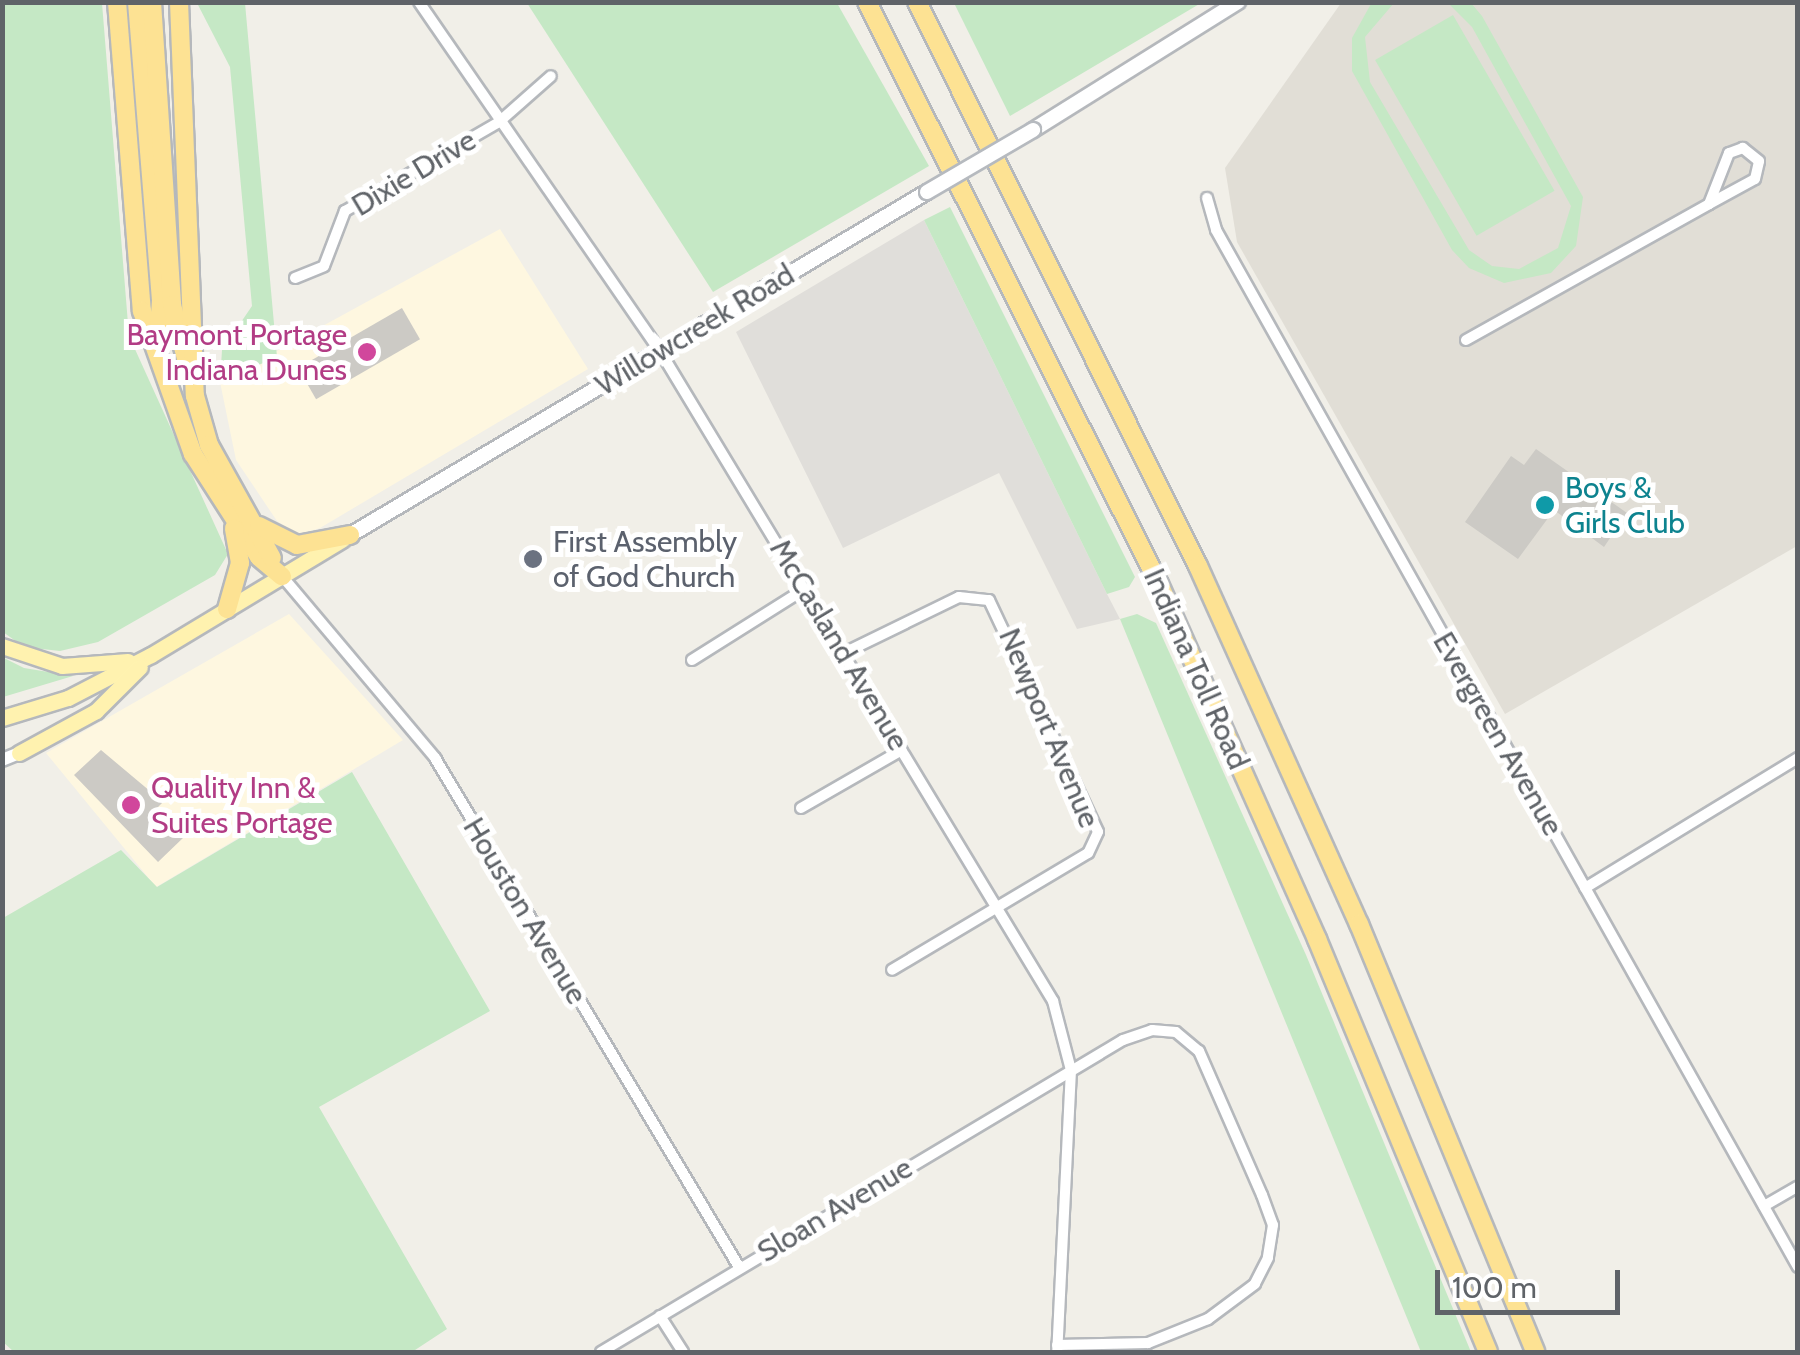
<!DOCTYPE html>
<style>
body{margin:0}
#map{position:relative;width:1800px;height:1355px;overflow:hidden;background:#f1efe8;font-family:Cabin,sans-serif}
div>[style]{position:absolute}
.commercial>*{inset:0;background:#fef7e0}
.industrial>*{inset:0;background:#e0deda}
.education>*{inset:0;background:#e1ded6}
.green>*{inset:0;background:#c5e8c5;transform-origin:0 0}
.building>*{inset:0;background:#cccac5;transform-origin:0 0}
.roads{filter:drop-shadow(2px 0 #b5b8bc) drop-shadow(-2px 0 #b5b8bc) drop-shadow(0 2px #b5b8bc) drop-shadow(0 -2px #b5b8bc)}
.minor>*{height:10px;margin:-5px;padding:0 5px;transform-origin:5px;border-radius:5px;background:#fff}
.tertiary>*{height:12px;margin:-6px;padding:0 6px;transform-origin:6px;border-radius:6px;background:#fff}
.secondary>*{height:14px;margin:-7px;padding:0 7px;transform-origin:7px;border-radius:7px;background:#fff}
.primary>*{height:15px;margin:-7.5px;padding:0 7.5px;transform-origin:7.5px;border-radius:7.5px;background:#fff2af}
.motorway>*{height:18px;margin:-9px;padding:0 9px;transform-origin:9px;border-radius:9px;background:#fde293}
.bridges{filter:drop-shadow(2px 0 #b6babf) drop-shadow(-2px 0 #b6babf) drop-shadow(0 2px #b6babf) drop-shadow(0 -2px #b6babf)}
.secondary-bridge>*{height:14px;margin:-7px;padding:0 7px;transform-origin:7px;border-radius:7px;background:#fff}
.dots>*{width:28px;height:28px;translate:-50% -50%;box-sizing:border-box;border:5px solid #fff;border-radius:50%}
span{translate:-50% -50%;white-space:nowrap;text-align:center;line-height:1.15;-webkit-text-stroke:10px #fff;paint-order:stroke}
.street-label{font-size:30px;color:#5f6368}
.hotel-label{font-size:30px;color:#b23c85}
.right{translate:-100% -50%;text-align:right}
.left{translate:0 -50%;text-align:left}
.culture-label{font-size:30px;color:#0d838f}
.worship-label{font-size:30px;color:#5b616d}
.frame{position:absolute;inset:0;border:5px solid #5f6368;pointer-events:none}
.scale{position:absolute;left:1435px;top:1270px;width:185px;height:45px;box-sizing:border-box;border:5px solid #5f6368;border-top:0;padding-left:12px;font-size:30px;line-height:35px;white-space:nowrap;color:#5f6368;-webkit-text-stroke:8px #fff;paint-order:stroke}
</style>
<div id="map">
<div class="commercial">
<i style="clip-path:polygon(500px 229px,588px 369px,320px 528px,298px 535px,277px 521px,236px 460px,220px 382px)"></i>
<i style="clip-path:polygon(289px 614px,403px 740px,156px 887px,46px 753px)"></i>
</div>
<div class="industrial">
<i style="clip-path:polygon(924px 220px,1107px 594px,1120px 619px,1077px 629px,999px 473px,843px 548px,736px 332px)"></i>
</div>
<div class="education">
<i style="clip-path:polygon(1341px 3px,1797px 3px,1797px 546px,1505px 714px,1237px 242px,1225px 168px)"></i>
</div>
<div class="green">
<i style="clip-path:polygon(1372px 2px,1394px 3px,1365px 37px,1370px 82px,1469px 250px,1492px 266px,1519px 269px,1558px 248px,1571px 206px,1472px 27px,1448px 3px,1471px 3px,1482px 16px,1583px 197px,1576px 246px,1551px 273px,1504px 283px,1469px 268px,1452px 250px,1352px 71px,1352px 38px)"></i>
<i style="clip-path:polygon(3px 3px,102px 3px,129px 336px,228px 554px,215px 575px,98px 642px,60px 651px,24px 647px,3px 632px)"></i>
<i style="clip-path:polygon(197px 3px,245px 3px,277px 357px,220px 382px,222px 350px,252px 306px,230px 67px)"></i>
<i style="clip-path:polygon(527px 3px,837px 3px,929px 166px,713px 292px)"></i>
<i style="clip-path:polygon(954px 3px,1201px 3px,1010px 116px)"></i>
<i style="left:1453px;top:15px;width:203px;height:90px;rotate:60deg"></i>
<i style="clip-path:polygon(950px 207px,1135px 577px,1129px 587px,1107px 594px,924px 220px)"></i>
<i style="clip-path:polygon(1137px 614px,1156px 623px,1306px 955px,1471px 1352px,1421px 1352px,1120px 619px)"></i>
<i style="clip-path:polygon(2px 657px,24px 668px,73px 676px,3px 697px)"></i>
<i style="clip-path:polygon(352px 772px,490px 1011px,319px 1107px,447px 1329px,412px 1352px,14px 1352px,2px 1341px,3px 918px,121px 850px,157px 887px)"></i>
</div>
<div class="building">
<i style="left:402px;top:308px;width:36px;height:120px;rotate:60deg"></i>
<i style="clip-path:polygon(1536px 449px,1627px 513px,1604px 547px,1554px 510px,1518px 559px,1465px 522px,1511px 456px,1524px 465px)"></i>
<i style="clip-path:polygon(101px 750px,163px 802px,156px 809px,184px 837px,158px 862px,74px 775px)"></i>
</div>
<div class="roads">
<div class="minor">
<i style="left:419px;top:2px;width:424px;rotate:55.4deg"></i>
<i style="left:660px;top:351px;width:760px;rotate:58.84deg"></i>
<i style="left:1053px;top:1001px;width:71px;rotate:75.4deg"></i>
<i style="left:1071px;top:1070px;width:282px;rotate:92.8deg"></i>
<i style="left:1207px;top:198px;width:33px;rotate:74deg"></i>
<i style="left:1216px;top:230px;width:1189px;rotate:60.7deg"></i>
<i style="left:295px;top:278px;width:31px;rotate:-22deg"></i>
<i style="left:324px;top:266px;width:59px;rotate:-69.1deg"></i>
<i style="left:345px;top:211px;width:178px;rotate:-30deg"></i>
<i style="left:499px;top:122px;width:69px;rotate:-41.5deg"></i>
<i style="left:1466px;top:340px;width:278px;rotate:-29.2deg"></i>
<i style="left:1709px;top:204px;width:52px;rotate:-28.5deg"></i>
<i style="left:1755px;top:179px;width:18px;rotate:-77deg"></i>
<i style="left:1759px;top:161px;width:21px;rotate:-141deg"></i>
<i style="left:1743px;top:148px;width:15px;rotate:160deg"></i>
<i style="left:1729px;top:153px;width:55px;rotate:111.4deg"></i>
<i style="left:282px;top:576px;width:238px;rotate:49.9deg"></i>
<i style="left:435px;top:758px;width:593px;rotate:59.15deg"></i>
<i style="left:842px;top:654px;width:130px;rotate:-26deg"></i>
<i style="left:959px;top:597px;width:30px;rotate:6deg"></i>
<i style="left:989px;top:600px;width:256px;rotate:64.8deg"></i>
<i style="left:1098px;top:832px;width:23px;rotate:115deg"></i>
<i style="left:1088px;top:853px;width:228px;rotate:149.2deg"></i>
<i style="left:692px;top:660px;width:131px;rotate:-32.2deg"></i>
<i style="left:801px;top:808px;width:116px;rotate:-29.9deg"></i>
<i style="left:1585px;top:888px;width:250px;rotate:-31.4deg"></i>
<i style="left:1764px;top:1206px;width:39px;rotate:-30deg"></i>
<i style="left:660px;top:1316px;width:43px;rotate:57.4deg"></i>
<i style="left:601px;top:1352px;width:608px;rotate:-30.87deg"></i>
<i style="left:1123px;top:1040px;width:31px;rotate:-19deg"></i>
<i style="left:1152px;top:1030px;width:24px;rotate:5deg"></i>
<i style="left:1176px;top:1032px;width:30px;rotate:40deg"></i>
<i style="left:1199px;top:1051px;width:157px;rotate:66.4deg"></i>
<i style="left:1262px;top:1195px;width:32px;rotate:70deg"></i>
<i style="left:1273px;top:1225px;width:33px;rotate:99deg"></i>
<i style="left:1268px;top:1258px;width:29px;rotate:117deg"></i>
<i style="left:1255px;top:1284px;width:59px;rotate:143.3deg"></i>
<i style="left:1208px;top:1319px;width:65px;rotate:158.2deg"></i>
<i style="left:1148px;top:1343px;width:91px;rotate:178.7deg"></i>
</div>
<div class="tertiary">
<i style="left:2px;top:760px;width:18px;rotate:-22deg"></i>
</div>
<div class="secondary">
<i style="left:1033px;top:130px;width:242px;rotate:-32deg"></i>
<i style="left:350px;top:535px;width:671px;rotate:-30.73deg"></i>
</div>
<div class="primary">
<i style="left:2px;top:646px;width:63px;rotate:18.4deg"></i>
<i style="left:62px;top:666px;width:66px;rotate:-4.3deg"></i>
<i style="left:2px;top:718px;width:69px;rotate:-16.9deg"></i>
<i style="left:68px;top:698px;width:93px;rotate:-27.4deg"></i>
<i style="left:151px;top:655px;width:223px;rotate:-31.1deg"></i>
<i style="left:19px;top:753px;width:88px;rotate:-28.6deg"></i>
<i style="left:96px;top:711px;width:62px;rotate:-45deg"></i>
</div>
<div class="motorway">
<i style="left:117px;top:2px;width:310px;rotate:85.4deg"></i>
<i style="left:142px;top:311px;width:152px;rotate:70.4deg"></i>
<i style="left:193px;top:454px;width:122px;rotate:57.3deg"></i>
<i style="left:259px;top:557px;width:30px;rotate:40deg"></i>
<i style="left:137px;top:2px;width:299px;rotate:85.4deg"></i>
<i style="left:161px;top:300px;width:46px;rotate:93.7deg"></i>
<i style="left:152px;top:2px;width:304px;rotate:86.2deg"></i>
<i style="left:172px;top:305px;width:63px;rotate:75.3deg"></i>
<i style="left:179px;top:2px;width:394px;rotate:87.7deg"></i>
<i style="left:195px;top:396px;width:51px;rotate:74.1deg"></i>
<i style="left:209px;top:445px;width:129px;rotate:60.9deg"></i>
<i style="left:867px;top:2px;width:651px;rotate:63.36deg"></i>
<i style="left:1159px;top:584px;width:389px;rotate:66deg"></i>
<i style="left:1317px;top:939px;width:447px;rotate:67.5deg"></i>
<i style="left:917px;top:2px;width:630px;rotate:63.52deg"></i>
<i style="left:1198px;top:566px;width:393px;rotate:65.8deg"></i>
<i style="left:1359px;top:924px;width:463px;rotate:67.6deg"></i>
<i style="left:259px;top:526px;width:42px;rotate:26.6deg"></i>
<i style="left:297px;top:545px;width:54px;rotate:-10.7deg"></i>
<i style="left:227px;top:609px;width:48px;rotate:-74.2deg"></i>
<i style="left:240px;top:563px;width:35px;rotate:-100deg"></i>
</div>
</div>
<div class="bridges">
<div class="secondary-bridge">
<i style="left:927px;top:192px;width:123px;rotate:-30.3deg"></i>
</div>
</div>
<div class="dots">
<i style="left:367px;top:352px;background:#d1479c"></i>
<i style="left:1545px;top:505px;background:#0f9aa8"></i>
<i style="left:533px;top:559px;background:#6b7280"></i>
<i style="left:131px;top:805px;background:#d1479c"></i>
</div>
<div class="street-label">
<span style="left:414px;top:173px;rotate:-31deg">Dixie Drive</span>
<span style="left:695px;top:330px;rotate:-31deg">Willowcreek Road</span>
<span style="left:839px;top:645px;rotate:59deg">McCasland Avenue</span>
<span style="left:1196px;top:669px;rotate:66deg">Indiana Toll Road</span>
<span style="left:1049px;top:728px;rotate:67deg">Newport Avenue</span>
<span style="left:1498px;top:734px;rotate:60deg">Evergreen Avenue</span>
<span style="left:525px;top:911px;rotate:59deg">Houston Avenue</span>
<span style="left:835px;top:1210px;rotate:-31deg">Sloan Avenue</span>
</div>
<div class="hotel-label">
<span class="right" style="left:347px;top:352px">Baymont Portage<br>Indiana Dunes</span>
<span class="left" style="left:151px;top:805px">Quality Inn &amp;<br>Suites Portage</span>
</div>
<div class="culture-label">
<span class="left" style="left:1565px;top:505px">Boys &amp;<br>Girls Club</span>
</div>
<div class="worship-label">
<span class="left" style="left:553px;top:559px">First Assembly<br>of God Church</span>
</div>
<div class="frame"></div>
<div class="scale">100 m</div>
</div>
